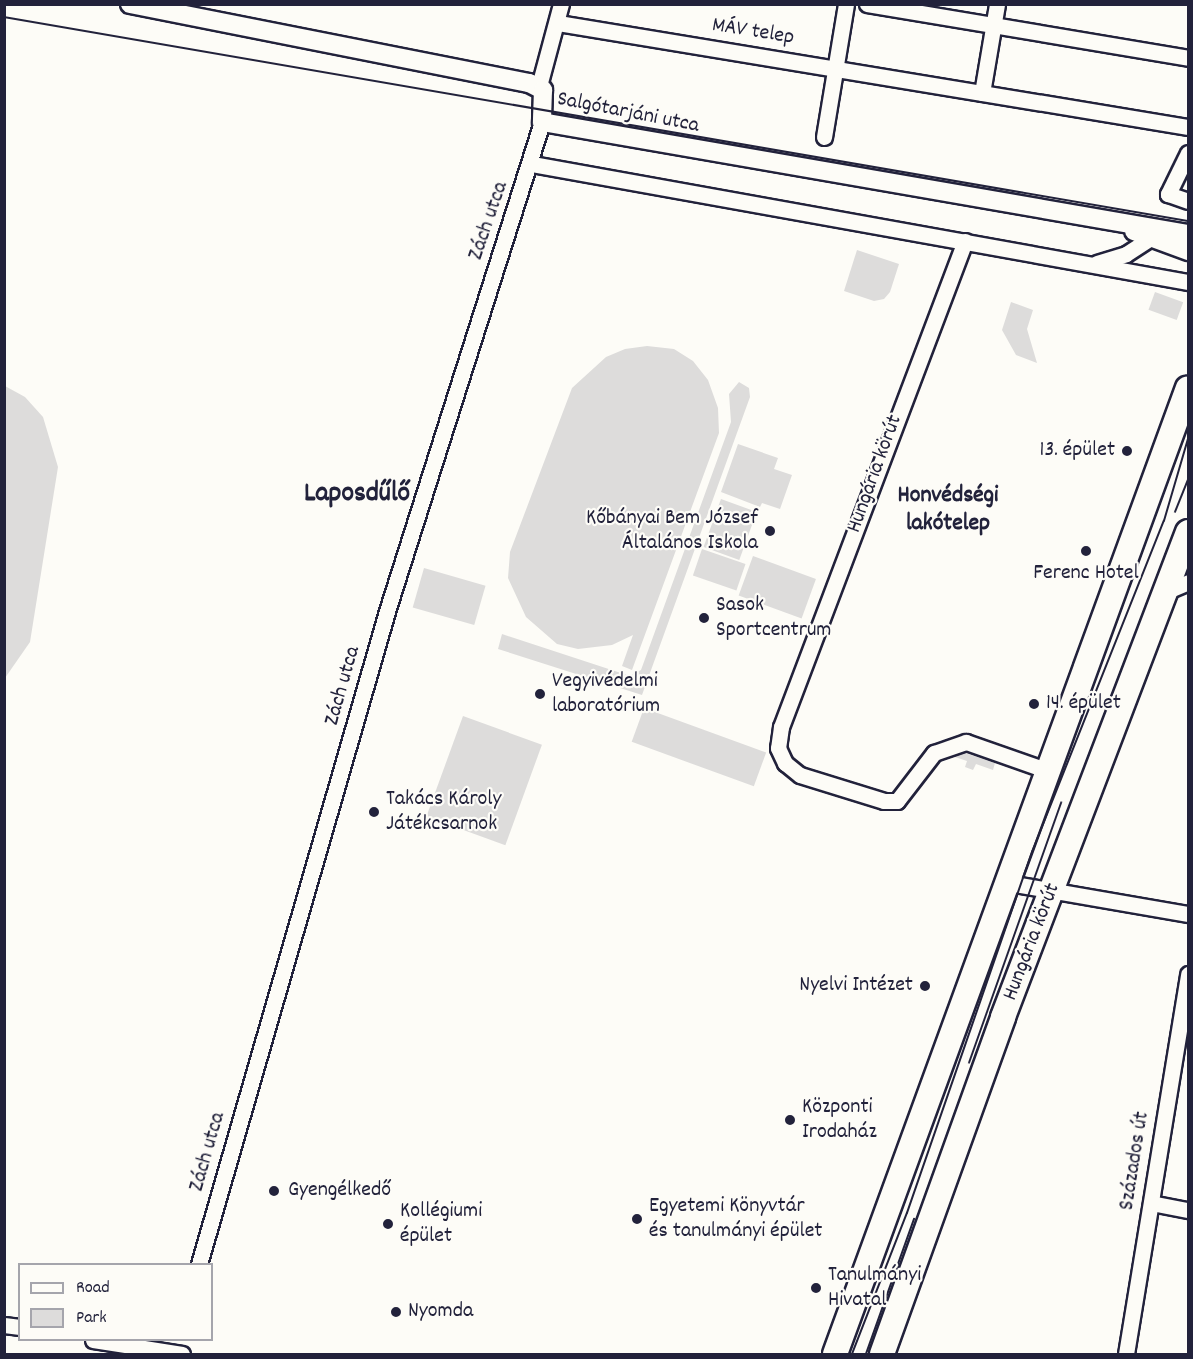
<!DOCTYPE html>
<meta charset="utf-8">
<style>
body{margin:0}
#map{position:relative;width:1193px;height:1359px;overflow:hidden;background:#fdfcf7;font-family:Dekko,sans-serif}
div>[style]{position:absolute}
.green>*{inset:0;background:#dddcdb;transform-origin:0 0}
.roads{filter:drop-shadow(2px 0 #22223b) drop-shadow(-2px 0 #22223b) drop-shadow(0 2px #22223b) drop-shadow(0 -2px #22223b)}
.minor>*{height:15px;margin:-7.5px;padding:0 7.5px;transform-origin:7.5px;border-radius:7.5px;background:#fdfcf7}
.tertiary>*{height:18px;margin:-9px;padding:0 9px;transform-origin:9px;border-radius:9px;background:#fdfcf7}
.primary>*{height:24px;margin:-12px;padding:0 12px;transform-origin:12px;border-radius:12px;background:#fdfcf7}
.tram>*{height:1.5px;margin:-0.75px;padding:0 0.75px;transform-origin:0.75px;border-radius:0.75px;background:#22223b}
.dots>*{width:16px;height:16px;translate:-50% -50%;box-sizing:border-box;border:3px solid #fdfcf7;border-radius:50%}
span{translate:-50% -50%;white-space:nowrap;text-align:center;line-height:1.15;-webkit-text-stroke:4.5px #fdfcf7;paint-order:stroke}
.street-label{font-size:22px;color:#22223b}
.poi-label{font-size:22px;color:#22223b}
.right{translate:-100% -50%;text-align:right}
.left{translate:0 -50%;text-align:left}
.neighbourhood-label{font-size:24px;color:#22223b;font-weight:700}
.district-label{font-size:28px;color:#22223b;font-weight:700}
.frame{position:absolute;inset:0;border:6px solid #22223b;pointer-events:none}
.legend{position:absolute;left:18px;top:1263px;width:195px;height:78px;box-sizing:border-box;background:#fdfcf7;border:2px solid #a5a5ac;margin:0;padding:8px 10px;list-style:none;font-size:18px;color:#22223b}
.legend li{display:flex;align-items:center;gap:12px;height:30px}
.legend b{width:30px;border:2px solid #a5a5ac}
</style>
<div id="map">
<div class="green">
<i style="clip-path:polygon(857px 250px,899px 264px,890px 292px,884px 299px,874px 301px,844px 291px)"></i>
<i style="left:1155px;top:292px;width:30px;height:19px;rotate:20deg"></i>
<i style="clip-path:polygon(1011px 302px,1033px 310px,1027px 329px,1037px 363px,1016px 355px,1002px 330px)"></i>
<i style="clip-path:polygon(647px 346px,674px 349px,693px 361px,708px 380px,718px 408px,719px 433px,632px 670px,622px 666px,633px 635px,612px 645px,578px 649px,557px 644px,526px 617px,508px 578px,510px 552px,572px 388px,606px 357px,625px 349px)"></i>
<i style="clip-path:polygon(739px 382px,749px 388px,750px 397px,642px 695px,498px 649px,502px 634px,630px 676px,641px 670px,731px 422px,729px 394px)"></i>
<i style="clip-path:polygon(5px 386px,25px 397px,43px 417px,58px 467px,30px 642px,5px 678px)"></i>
<i style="clip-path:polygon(738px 444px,778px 458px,774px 469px,792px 475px,780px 509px,762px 503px,760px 507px,721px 492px)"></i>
<i style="left:721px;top:499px;width:38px;height:51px;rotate:20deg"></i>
<i style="left:702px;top:549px;width:46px;height:28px;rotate:19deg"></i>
<i style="left:753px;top:556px;width:67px;height:42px;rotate:20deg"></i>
<i style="left:424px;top:568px;width:64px;height:41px;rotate:16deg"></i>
<i style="left:644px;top:708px;width:130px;height:36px;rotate:20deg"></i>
<i style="left:463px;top:716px;width:84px;height:107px;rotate:20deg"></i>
<i style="clip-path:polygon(962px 752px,995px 763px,993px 770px,976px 764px,973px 770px,965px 767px,967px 761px,949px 755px)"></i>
</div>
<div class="roads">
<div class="minor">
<i style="left:867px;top:4px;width:326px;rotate:9.5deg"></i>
<i style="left:558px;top:23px;width:639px;rotate:9.37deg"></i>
<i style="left:539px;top:86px;width:85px;rotate:-75deg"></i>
<i style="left:982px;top:93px;width:90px;rotate:-80.4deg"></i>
<i style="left:824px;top:137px;width:135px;rotate:-80.6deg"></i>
<i style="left:1188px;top:153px;width:46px;rotate:116deg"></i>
<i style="left:1168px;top:194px;width:21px;rotate:19deg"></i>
<i style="left:532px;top:164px;width:667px;rotate:10.2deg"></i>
<i style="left:965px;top:241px;width:520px;rotate:110.74deg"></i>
<i style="left:781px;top:727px;width:21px;rotate:98deg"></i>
<i style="left:778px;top:748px;width:17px;rotate:65deg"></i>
<i style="left:785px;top:763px;width:19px;rotate:39deg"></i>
<i style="left:800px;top:775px;width:88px;rotate:17.2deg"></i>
<i style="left:884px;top:801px;width:13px"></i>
<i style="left:897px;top:801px;width:61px;rotate:-52.4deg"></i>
<i style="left:934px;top:753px;width:34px;rotate:-19deg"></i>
<i style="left:966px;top:742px;width:88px;rotate:19.3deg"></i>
<i style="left:1097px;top:263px;width:30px;rotate:-17deg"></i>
<i style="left:1126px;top:254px;width:38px;rotate:-33deg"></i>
<i style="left:1165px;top:592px;width:25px;rotate:-23deg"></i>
<i style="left:1008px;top:883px;width:183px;rotate:9.8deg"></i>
<i style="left:1151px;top:1203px;width:38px;rotate:11deg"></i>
<i style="left:199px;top:1264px;width:683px;rotate:-73.93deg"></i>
<i style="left:388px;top:608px;width:510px;rotate:-72.42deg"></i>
<i style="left:4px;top:1325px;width:16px;rotate:7deg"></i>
<i style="left:93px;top:1340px;width:90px;rotate:8.9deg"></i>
<i style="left:1126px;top:1354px;width:385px;rotate:-80.7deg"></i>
</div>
<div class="tertiary">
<i style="left:130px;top:4px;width:407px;rotate:11.2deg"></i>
<i style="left:529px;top:83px;width:16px;rotate:27deg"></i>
<i style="left:543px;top:90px;width:32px;rotate:92deg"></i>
<i style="left:542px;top:122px;width:656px;rotate:9.84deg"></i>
<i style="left:1134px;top:231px;width:58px;rotate:20.3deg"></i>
</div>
<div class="primary">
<i style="left:835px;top:1354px;width:1028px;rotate:-69.93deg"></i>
<i style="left:882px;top:1354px;width:358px;rotate:-70.2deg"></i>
<i style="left:1003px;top:1017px;width:519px;rotate:-69.12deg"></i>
</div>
</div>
<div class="tram">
<i style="left:4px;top:17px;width:1201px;rotate:9.78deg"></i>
<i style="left:1175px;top:512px;width:35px;rotate:-68deg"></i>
<i style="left:969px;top:1063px;width:276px;rotate:-70.5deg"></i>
<i style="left:852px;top:1354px;width:151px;rotate:-68.7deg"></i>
<i style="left:907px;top:1213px;width:382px;rotate:-70.9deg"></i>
<i style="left:1032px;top:852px;width:356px;rotate:-68.3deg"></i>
<i style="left:1164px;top:521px;width:85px;rotate:-73.7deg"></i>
<i style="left:866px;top:1354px;width:143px;rotate:-70.4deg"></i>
</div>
<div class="dots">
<i style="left:1127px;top:451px;background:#22223b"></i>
<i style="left:770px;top:531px;background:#22223b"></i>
<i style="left:1086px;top:551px;background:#22223b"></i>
<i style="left:704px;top:618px;background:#22223b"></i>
<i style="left:540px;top:694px;background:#22223b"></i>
<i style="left:1034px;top:704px;background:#22223b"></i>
<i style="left:374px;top:812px;background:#22223b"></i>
<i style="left:925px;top:986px;background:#22223b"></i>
<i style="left:790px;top:1120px;background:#22223b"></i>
<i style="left:274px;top:1191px;background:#22223b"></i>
<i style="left:637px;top:1219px;background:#22223b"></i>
<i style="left:388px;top:1224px;background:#22223b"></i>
<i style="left:816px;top:1288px;background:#22223b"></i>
<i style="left:396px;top:1312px;background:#22223b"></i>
</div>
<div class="street-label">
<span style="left:753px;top:32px;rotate:9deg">MÁV telep</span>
<span style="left:628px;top:113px;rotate:11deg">Salgótarjáni utca</span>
<span style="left:489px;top:221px;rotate:-71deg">Zách utca</span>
<span style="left:875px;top:474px;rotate:-70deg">Hungária körút</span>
<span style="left:343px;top:686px;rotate:-74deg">Zách utca</span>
<span style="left:1032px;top:942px;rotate:-69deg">Hungária körút</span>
<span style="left:208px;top:1152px;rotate:-74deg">Zách utca</span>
<span style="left:1135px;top:1161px;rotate:-81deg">Százados út</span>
</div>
<div class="poi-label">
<span class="right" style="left:1115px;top:451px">13. épület</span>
<span class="right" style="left:758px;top:531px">Kőbányai Bem József<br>Általános Iskola</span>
<span style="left:1086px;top:574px">Ferenc Hotel</span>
<span class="left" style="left:716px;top:618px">Sasok<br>Sportcentrum</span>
<span class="left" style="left:552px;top:694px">Vegyivédelmi<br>laboratórium</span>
<span class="left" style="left:1046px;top:704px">14. épület</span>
<span class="left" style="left:386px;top:812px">Takács Károly<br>Játékcsarnok</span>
<span class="right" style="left:913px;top:986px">Nyelvi Intézet</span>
<span class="left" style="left:802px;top:1120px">Központi<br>Irodaház</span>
<span class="left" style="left:288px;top:1191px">Gyengélkedő</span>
<span class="left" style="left:649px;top:1219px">Egyetemi Könyvtár<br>és tanulmányi épület</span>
<span class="left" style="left:400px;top:1224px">Kollégiumi<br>épület</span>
<span class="left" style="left:828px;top:1288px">Tanulmányi<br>Hivatal</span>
<span class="left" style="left:408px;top:1312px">Nyomda</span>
</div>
<div class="neighbourhood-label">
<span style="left:948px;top:511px">Honvédségi<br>lakótelep</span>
</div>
<div class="district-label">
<span style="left:357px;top:495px">Laposdűlő</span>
</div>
<div class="frame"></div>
<ul class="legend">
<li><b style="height:8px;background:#fdfcf7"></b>Road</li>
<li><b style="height:16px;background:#dddcdb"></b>Park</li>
</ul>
</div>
